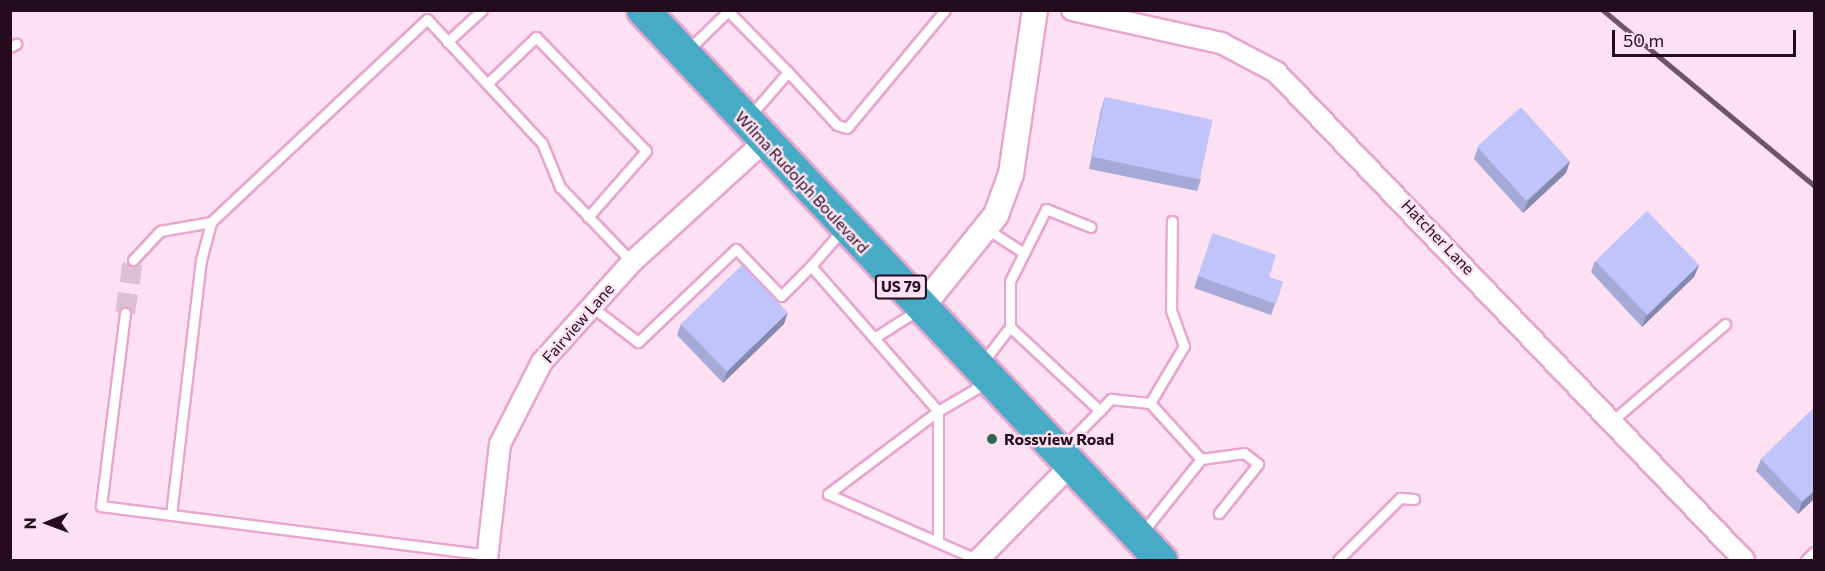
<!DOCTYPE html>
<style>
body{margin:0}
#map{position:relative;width:1825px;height:571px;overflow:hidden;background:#fde1f2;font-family:Commissioner,sans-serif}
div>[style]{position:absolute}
.minor-tunnel>*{height:20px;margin-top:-10px;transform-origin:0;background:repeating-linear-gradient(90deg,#dcc1d2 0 20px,transparent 0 30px)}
.roads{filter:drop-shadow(2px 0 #e8a5cf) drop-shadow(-2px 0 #e8a5cf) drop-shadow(0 2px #e8a5cf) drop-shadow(0 -2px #e8a5cf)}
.service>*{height:9px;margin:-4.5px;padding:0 4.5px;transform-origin:4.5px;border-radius:4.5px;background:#fff}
.minor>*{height:20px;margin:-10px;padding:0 10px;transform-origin:10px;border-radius:10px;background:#fff}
.tertiary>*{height:24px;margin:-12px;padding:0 12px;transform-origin:12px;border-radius:12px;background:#fff}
.trunk>*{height:32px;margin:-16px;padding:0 16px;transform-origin:16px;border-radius:16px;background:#47abc6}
.rail>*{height:4.5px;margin:-2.25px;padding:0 2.25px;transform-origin:2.25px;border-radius:2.25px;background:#6e5465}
.wall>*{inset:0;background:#a5a9d7}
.shaded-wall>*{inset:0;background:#8689af}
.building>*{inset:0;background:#c0c4fa;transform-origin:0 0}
.dots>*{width:16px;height:16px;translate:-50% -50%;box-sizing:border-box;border:3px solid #fde1f2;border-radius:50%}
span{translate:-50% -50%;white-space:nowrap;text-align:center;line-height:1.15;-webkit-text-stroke:5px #fde1f2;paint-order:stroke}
.shield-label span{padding:2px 4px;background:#fde1f2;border:2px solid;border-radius:4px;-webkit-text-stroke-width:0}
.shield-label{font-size:15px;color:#240c1c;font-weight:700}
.street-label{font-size:16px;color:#240c1c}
.poi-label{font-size:16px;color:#240c1c;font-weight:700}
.left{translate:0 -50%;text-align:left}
.frame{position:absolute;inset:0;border:12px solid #240c1c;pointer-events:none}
.north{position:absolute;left:18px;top:493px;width:60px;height:60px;-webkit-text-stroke:4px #fde1f2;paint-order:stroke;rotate:269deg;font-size:16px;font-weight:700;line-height:24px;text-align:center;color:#240c1c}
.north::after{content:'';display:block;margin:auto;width:21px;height:27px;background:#240c1c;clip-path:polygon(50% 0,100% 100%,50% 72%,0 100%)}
.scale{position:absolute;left:1612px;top:30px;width:184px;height:27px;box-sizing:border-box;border:3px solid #240c1c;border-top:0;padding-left:8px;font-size:18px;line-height:21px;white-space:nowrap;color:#240c1c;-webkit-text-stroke:4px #fde1f2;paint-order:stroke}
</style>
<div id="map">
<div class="minor-tunnel">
<i style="left:125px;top:313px;width:54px;rotate:-81.4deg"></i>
</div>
<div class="roads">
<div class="service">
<i style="left:728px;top:11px;width:86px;rotate:45.5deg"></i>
<i style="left:788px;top:72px;width:60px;rotate:130.9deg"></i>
<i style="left:447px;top:42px;width:47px;rotate:-42.4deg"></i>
<i style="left:10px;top:47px;width:7px;rotate:-27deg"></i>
<i style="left:688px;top:50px;width:57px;rotate:-44.3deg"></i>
<i style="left:788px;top:72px;width:72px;rotate:47.2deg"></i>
<i style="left:837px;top:125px;width:10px;rotate:17deg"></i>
<i style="left:847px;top:128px;width:153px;rotate:-50.3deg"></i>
<i style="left:487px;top:84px;width:68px;rotate:-43.8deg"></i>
<i style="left:536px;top:37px;width:158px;rotate:46deg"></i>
<i style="left:646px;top:151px;width:88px;rotate:131.3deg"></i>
<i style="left:987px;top:229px;width:44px;rotate:33deg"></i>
<i style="left:133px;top:260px;width:40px;rotate:-47deg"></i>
<i style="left:160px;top:231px;width:52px;rotate:-10deg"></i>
<i style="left:811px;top:266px;width:49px;rotate:-49.1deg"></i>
<i style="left:592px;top:307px;width:58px;rotate:37.3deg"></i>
<i style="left:638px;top:342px;width:135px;rotate:-43.5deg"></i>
<i style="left:736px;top:249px;width:65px;rotate:46.2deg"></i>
<i style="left:781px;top:296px;width:42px;rotate:-45deg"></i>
<i style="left:811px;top:266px;width:193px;rotate:48.8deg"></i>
<i style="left:938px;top:411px;width:138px;rotate:143deg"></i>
<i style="left:828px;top:494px;width:164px;rotate:23.7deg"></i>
<i style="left:125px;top:313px;width:194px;rotate:97.1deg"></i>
<i style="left:101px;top:506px;width:390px;rotate:7.2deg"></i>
<i style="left:1010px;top:327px;width:46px;rotate:-90deg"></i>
<i style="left:1010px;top:281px;width:80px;rotate:-63.4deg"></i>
<i style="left:1046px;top:209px;width:48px;rotate:21.8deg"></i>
<i style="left:874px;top:338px;width:52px;rotate:-32.5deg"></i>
<i style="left:982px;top:363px;width:46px;rotate:-52.1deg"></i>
<i style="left:1010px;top:327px;width:123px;rotate:43deg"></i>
<i style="left:1150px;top:403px;width:66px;rotate:-59.2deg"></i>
<i style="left:1184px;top:346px;width:38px;rotate:-110deg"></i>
<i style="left:1171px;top:310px;width:89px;rotate:-89.4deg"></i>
<i style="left:1612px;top:421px;width:149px;rotate:-40.6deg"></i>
<i style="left:1063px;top:448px;width:69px;rotate:-45.6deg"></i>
<i style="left:1111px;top:399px;width:39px;rotate:6deg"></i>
<i style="left:1150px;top:403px;width:76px;rotate:47.7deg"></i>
<i style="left:1201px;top:459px;width:95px;rotate:128.6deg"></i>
<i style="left:1201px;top:459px;width:43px;rotate:-7.9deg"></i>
<i style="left:1244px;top:453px;width:18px;rotate:38deg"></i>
<i style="left:1258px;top:464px;width:63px;rotate:128.5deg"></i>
<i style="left:171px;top:515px;width:257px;rotate:-83.3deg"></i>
<i style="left:201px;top:260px;width:39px;rotate:-75deg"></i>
<i style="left:211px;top:222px;width:296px;rotate:-43.2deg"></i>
<i style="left:427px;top:19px;width:169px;rotate:47.2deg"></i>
<i style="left:542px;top:143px;width:48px;rotate:67.8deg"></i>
<i style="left:560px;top:187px;width:104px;rotate:46.2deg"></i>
<i style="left:938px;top:539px;width:128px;rotate:-90deg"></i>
<i style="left:938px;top:411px;width:56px;rotate:-30.3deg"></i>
<i style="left:1338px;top:560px;width:88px;rotate:-45deg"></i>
<i style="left:1400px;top:498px;width:14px;rotate:4deg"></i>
<i style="left:1806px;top:560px;width:11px;rotate:-45deg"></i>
</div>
<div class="minor">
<i style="left:1072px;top:10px;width:153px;rotate:12.5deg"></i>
<i style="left:1221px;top:43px;width:62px;rotate:27.8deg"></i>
<i style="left:1276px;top:72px;width:676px;rotate:46.2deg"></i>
<i style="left:487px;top:560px;width:117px;rotate:-83.6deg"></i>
<i style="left:500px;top:444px;width:92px;rotate:-62.9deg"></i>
<i style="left:542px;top:362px;width:135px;rotate:-48deg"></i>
<i style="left:632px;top:262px;width:180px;rotate:-42.3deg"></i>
<i style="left:978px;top:560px;width:133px;rotate:-45.6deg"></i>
</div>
<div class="tertiary">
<i style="left:921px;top:308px;width:119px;rotate:-51.1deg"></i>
<i style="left:996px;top:215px;width:44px;rotate:-69.9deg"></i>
<i style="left:1011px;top:174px;width:166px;rotate:-81.7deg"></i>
</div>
<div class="trunk">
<i style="left:643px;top:10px;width:756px;rotate:46.72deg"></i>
</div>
</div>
<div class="rail">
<i style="left:1603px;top:10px;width:274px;rotate:39.7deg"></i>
</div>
<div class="wall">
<i style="clip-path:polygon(1105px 97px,1201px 179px,1197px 191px,1089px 169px,1101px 109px)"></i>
<i style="clip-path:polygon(1478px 147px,1570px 161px,1566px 173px,1523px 213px,1474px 159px)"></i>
<i style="clip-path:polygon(1213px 233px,1269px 277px,1283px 282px,1271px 315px,1194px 288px)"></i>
<i style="clip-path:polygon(1595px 261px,1699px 265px,1694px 277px,1642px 327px,1591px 272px)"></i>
<i style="clip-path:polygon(681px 324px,784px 324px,723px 383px,677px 335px)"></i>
<i style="clip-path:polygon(1815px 407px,1815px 498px,1798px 514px,1756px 471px,1761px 459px)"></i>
</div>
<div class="shaded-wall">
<i style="clip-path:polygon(1570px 161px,1566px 173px,1523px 213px,1528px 201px)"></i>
<i style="clip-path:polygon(1699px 265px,1694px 277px,1642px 327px,1646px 315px)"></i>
<i style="clip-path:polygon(788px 312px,784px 324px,723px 383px,727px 372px)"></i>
<i style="clip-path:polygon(1815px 490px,1815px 498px,1798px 514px,1802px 502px)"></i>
</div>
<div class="building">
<i style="left:1105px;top:97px;width:110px;height:61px;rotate:12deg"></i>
<i style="left:1521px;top:107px;width:73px;height:59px;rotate:48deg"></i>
<i style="left:1647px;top:211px;width:75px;height:72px;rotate:46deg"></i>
<i style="clip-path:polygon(1213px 233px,1276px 255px,1269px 277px,1283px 282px,1276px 304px,1198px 276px)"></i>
<i style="left:742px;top:265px;width:66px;height:85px;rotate:46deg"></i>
<i style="clip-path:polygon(1815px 407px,1815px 490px,1802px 502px,1761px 459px)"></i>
</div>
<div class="dots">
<i style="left:992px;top:439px;background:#2f664c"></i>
</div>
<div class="shield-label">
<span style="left:901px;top:287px">US 79</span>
</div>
<div class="street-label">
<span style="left:802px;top:182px;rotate:47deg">Wilma Rudolph Boulevard</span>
<span style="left:1438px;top:237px;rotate:46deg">Hatcher Lane</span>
<span style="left:578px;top:323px;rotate:-49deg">Fairview Lane</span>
</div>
<div class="poi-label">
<span class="left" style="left:1004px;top:439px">Rossview Road</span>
</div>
<div class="frame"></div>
<div class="north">N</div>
<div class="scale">50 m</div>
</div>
